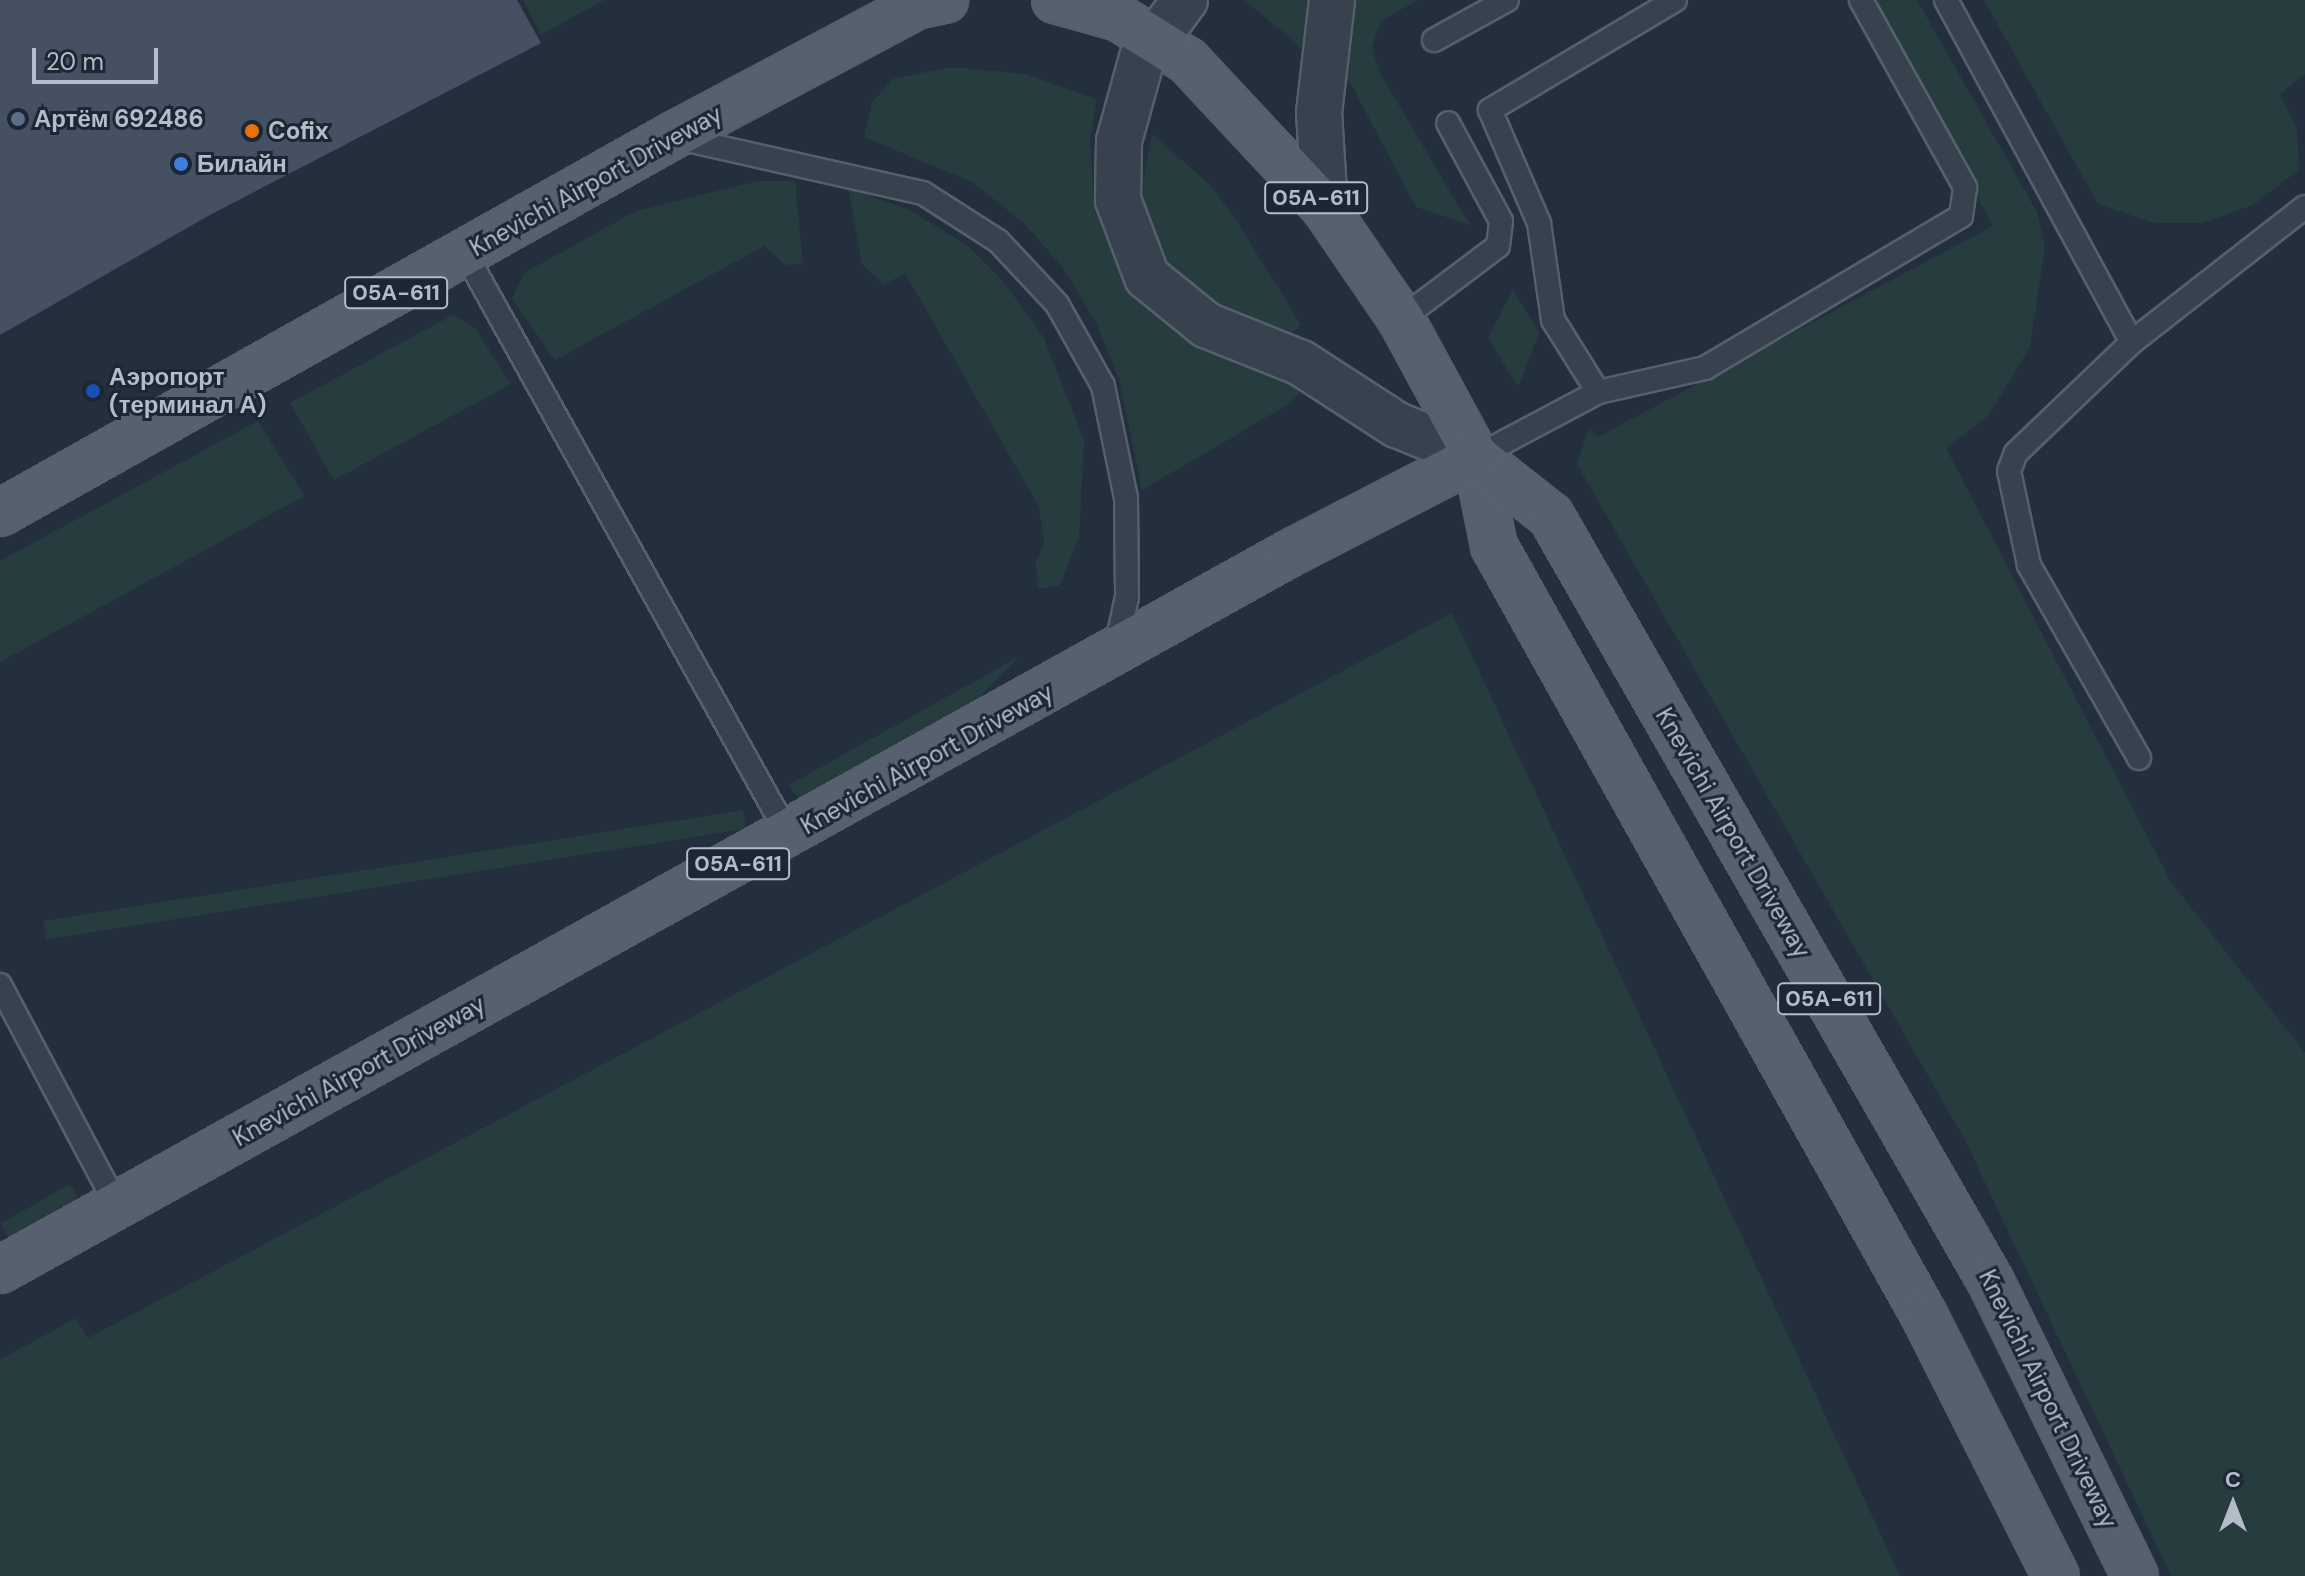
<!DOCTYPE html>
<meta charset="utf-8">
<style>
body{margin:0}
#map{position:relative;width:2305px;height:1576px;overflow:hidden;background:#242f3e;font-family:"DM Sans",sans-serif}
div>[style]{position:absolute}
.green>*{inset:0;background:#263c3f;transform-origin:0 0}
.building>*{inset:0;background:#455162}
.roads{filter:drop-shadow(2px 0 #565f6c) drop-shadow(-2px 0 #565f6c) drop-shadow(0 2px #565f6c) drop-shadow(0 -2px #565f6c)}
.service>*{height:22px;margin:-11px;padding:0 11px;transform-origin:11px;border-radius:11px;background:#38414e}
.minor>*{height:44px;margin:-22px;padding:0 22px;transform-origin:22px;border-radius:22px;background:#38414e}
.primary>*{height:44px;margin:-22px;padding:0 22px;transform-origin:22px;border-radius:22px;background:#56606e}
.dots>*{width:22px;height:22px;translate:-50% -50%;box-sizing:border-box;border:4px solid #1d2633;border-radius:50%}
span{translate:-50% -50%;white-space:nowrap;text-align:center;line-height:1.15;-webkit-text-stroke:6px #1d2633;paint-order:stroke}
.shield-label span{padding:2px 6px;background:#1d2633;border:2px solid;border-radius:6px;-webkit-text-stroke-width:0}
.shield-label{font-size:22px;color:#b4bcc9;font-weight:700}
.poi-label{font-size:24px;color:#b4bcc9;font-weight:700}
.left{translate:0 -50%;text-align:left}
.street-label{font-size:24px;color:#b4bcc9}
.north{position:absolute;left:2193px;top:1464px;width:80px;height:80px;-webkit-text-stroke:6px #1d2633;paint-order:stroke;rotate:0deg;font-size:22px;font-weight:700;line-height:32px;text-align:center;color:#b4bcc9}
.north::after{content:'';display:block;margin:auto;width:28px;height:36px;background:#b4bcc9;clip-path:polygon(50% 0,100% 100%,50% 72%,0 100%)}
.scale{position:absolute;left:32px;top:48px;width:126px;height:36px;box-sizing:border-box;border:4px solid #b4bcc9;border-top:0;padding-left:10px;font-size:24px;line-height:28px;white-space:nowrap;color:#b4bcc9;-webkit-text-stroke:6px #1d2633;paint-order:stroke}
</style>
<div id="map">
<div class="green">
<i style="clip-path:polygon(523px 0,604px 0,541px 35px)"></i>
<i style="clip-path:polygon(1244px 0,1314px 0,1309px 56px,1287px 35px)"></i>
<i style="clip-path:polygon(1354px 0,1417px 0,1380px 22px,1372px 47px,1379px 72px,1470px 225px,1416px 207px,1351px 84px,1341px 80px)"></i>
<i style="clip-path:polygon(1871px 0,1917px 0,2037px 212px,2045px 246px,2030px 347px,1988px 416px,1946px 448px,2171px 882px,2305px 1053px,2305px 1576px,2171px 1576px,1965px 1140px,1577px 464px,1589px 428px,1598px 437px,1993px 226px)"></i>
<i style="clip-path:polygon(1984px 0,2305px 0,2305px 74px,2280px 94px,2297px 129px,2299px 170px,2253px 205px,2202px 223px,2154px 223px,2098px 204px)"></i>
<i style="clip-path:polygon(951px 67px,1025px 74px,1097px 99px,1090px 142px,1093px 185px,1124px 269px,1201px 346px,1305px 388px,1289px 404px,1142px 490px,1119px 379px,1097px 324px,1064px 269px,1024px 223px,972px 182px,864px 137px,872px 102px,893px 79px)"></i>
<i style="clip-path:polygon(1152px 134px,1210px 185px,1238px 223px,1301px 325px,1288px 336px,1232px 320px,1169px 269px,1141px 194px)"></i>
<i style="clip-path:polygon(758px 181px,795px 181px,803px 264px,786px 265px,764px 246px,555px 360px,512px 299px,524px 273px,636px 211px)"></i>
<i style="clip-path:polygon(848px 188px,910px 210px,969px 247px,1003px 281px,1044px 338px,1084px 441px,1079px 538px,1059px 586px,1038px 589px,1036px 562px,1044px 543px,1039px 507px,905px 273px,884px 285px,862px 264px)"></i>
<i style="clip-path:polygon(1513px 290px,1539px 333px,1518px 387px,1488px 338px)"></i>
<i style="clip-path:polygon(453px 315px,475px 328px,511px 384px,334px 480px,290px 403px)"></i>
<i style="clip-path:polygon(258px 421px,304px 496px,0 662px,0 561px)"></i>
<i style="clip-path:polygon(1452px 613px,1900px 1576px,0 1576px,0 1360px,76px 1318px,88px 1338px)"></i>
<i style="clip-path:polygon(1020px 656px,966px 711px,803px 799px,795px 794px,789px 785px)"></i>
<i style="left:743px;top:810px;width:19px;height:708px;rotate:81deg"></i>
<i style="left:70px;top:1184px;width:16px;height:80px;rotate:60deg"></i>
</div>
<div class="building">
<i style="clip-path:polygon(0 0,517px 0,541px 43px,208px 216px,0 335px)"></i>
</div>
<div class="roads">
<div class="service">
<i style="left:1946px;top:0;width:389px;rotate:61.5deg"></i>
<i style="left:1434px;top:40px;width:83px;rotate:-28.7deg"></i>
<i style="left:678px;top:138px;width:251px;rotate:12.7deg"></i>
<i style="left:923px;top:193px;width:89px;rotate:32.6deg"></i>
<i style="left:998px;top:241px;width:86px;rotate:46.9deg"></i>
<i style="left:1057px;top:304px;width:94px;rotate:60.7deg"></i>
<i style="left:1103px;top:386px;width:114px;rotate:78.4deg"></i>
<i style="left:1126px;top:498px;width:99px;rotate:89.4deg"></i>
<i style="left:1127px;top:597px;width:55px;rotate:102.5deg"></i>
<i style="left:466px;top:255px;width:665px;rotate:60.93deg"></i>
<i style="left:1401px;top:319px;width:121px;rotate:-37deg"></i>
<i style="left:1498px;top:246px;width:25px;rotate:-83deg"></i>
<i style="left:1501px;top:221px;width:111px;rotate:-118.4deg"></i>
<i style="left:1598px;top:392px;width:85px;rotate:-122deg"></i>
<i style="left:1553px;top:320px;width:98px;rotate:-98.2deg"></i>
<i style="left:1539px;top:223px;width:123px;rotate:-113.4deg"></i>
<i style="left:1490px;top:110px;width:215px;rotate:-30.7deg"></i>
<i style="left:1476px;top:457px;width:138px;rotate:-28deg"></i>
<i style="left:1598px;top:392px;width:110px;rotate:-12.6deg"></i>
<i style="left:1705px;top:368px;width:298px;rotate:-30.7deg"></i>
<i style="left:1961px;top:216px;width:29px;rotate:-82deg"></i>
<i style="left:1965px;top:187px;width:214px;rotate:-119.1deg"></i>
<i style="left:2139px;top:758px;width:222px;rotate:-119.7deg"></i>
<i style="left:2029px;top:565px;width:96px;rotate:-102deg"></i>
<i style="left:2009px;top:471px;width:19px;rotate:-69deg"></i>
<i style="left:2016px;top:453px;width:161px;rotate:-43.7deg"></i>
<i style="left:2132px;top:342px;width:219px;rotate:-38deg"></i>
<i style="left:0;top:985px;width:248px;rotate:62.1deg"></i>
</div>
<div class="minor">
<i style="left:1185px;top:0;width:72px;rotate:126.6deg"></i>
<i style="left:1142px;top:58px;width:86px;rotate:105.5deg"></i>
<i style="left:1119px;top:141px;width:59px;rotate:91deg"></i>
<i style="left:1118px;top:200px;width:82px;rotate:69.4deg"></i>
<i style="left:1147px;top:277px;width:76px;rotate:39.1deg"></i>
<i style="left:1206px;top:325px;width:102px;rotate:21.8deg"></i>
<i style="left:1301px;top:363px;width:114px;rotate:32.9deg"></i>
<i style="left:1397px;top:425px;width:85px;rotate:22.1deg"></i>
<i style="left:1325px;top:208px;width:95px;rotate:-93.6deg"></i>
<i style="left:1319px;top:113px;width:114px;rotate:-83.4deg"></i>
</div>
<div class="primary">
<i style="left:1055px;top:0;width:66px;rotate:15.7deg"></i>
<i style="left:1119px;top:18px;width:81px;rotate:31.9deg"></i>
<i style="left:1188px;top:61px;width:201px;rotate:47deg"></i>
<i style="left:1325px;top:208px;width:135px;rotate:55.6deg"></i>
<i style="left:1401px;top:319px;width:157px;rotate:61.5deg"></i>
<i style="left:1476px;top:457px;width:91px;rotate:78.6deg"></i>
<i style="left:1494px;top:546px;width:883px;rotate:60.79deg"></i>
<i style="left:1925px;top:1317px;width:290px;rotate:63.2deg"></i>
<i style="left:1476px;top:457px;width:95px;rotate:38.2deg"></i>
<i style="left:1551px;top:516px;width:883px;rotate:60.13deg"></i>
<i style="left:1991px;top:1282px;width:327px;rotate:63.9deg"></i>
<i style="left:0;top:513px;width:771px;rotate:-29.29deg"></i>
<i style="left:672px;top:136px;width:276px;rotate:-28deg"></i>
<i style="left:916px;top:6px;width:30px;rotate:-12deg"></i>
<i style="left:0;top:1270px;width:1480px;rotate:-29.06deg"></i>
<i style="left:1294px;top:551px;width:205px;rotate:-27.3deg"></i>
</div>
</div>
<div class="dots">
<i style="left:18px;top:119px;background:#5c6f8a"></i>
<i style="left:252px;top:131px;background:#e8710a"></i>
<i style="left:181px;top:164px;background:#3f7fe0"></i>
<i style="left:93px;top:391px;background:#1a4fb4"></i>
</div>
<div class="shield-label">
<span style="left:1316px;top:198px">05А-611</span>
<span style="left:396px;top:293px">05А-611</span>
<span style="left:738px;top:864px">05А-611</span>
<span style="left:1829px;top:999px">05А-611</span>
</div>
<div class="poi-label">
<span class="left" style="left:34px;top:119px">Артём 692486</span>
<span class="left" style="left:268px;top:131px">Cofix</span>
<span class="left" style="left:197px;top:164px">Билайн</span>
<span class="left" style="left:109px;top:391px">Аэропорт<br>(терминал А)</span>
</div>
<div class="street-label">
<span style="left:596px;top:181px;rotate:-29deg">Knevichi Airport Driveway</span>
<span style="left:927px;top:759px;rotate:-29deg">Knevichi Airport Driveway</span>
<span style="left:1733px;top:833px;rotate:60deg">Knevichi Airport Driveway</span>
<span style="left:359px;top:1071px;rotate:-29deg">Knevichi Airport Driveway</span>
<span style="left:2048px;top:1399px;rotate:64deg">Knevichi Airport Driveway</span>
</div>
<div class="north">С</div>
<div class="scale">20 m</div>
</div>
